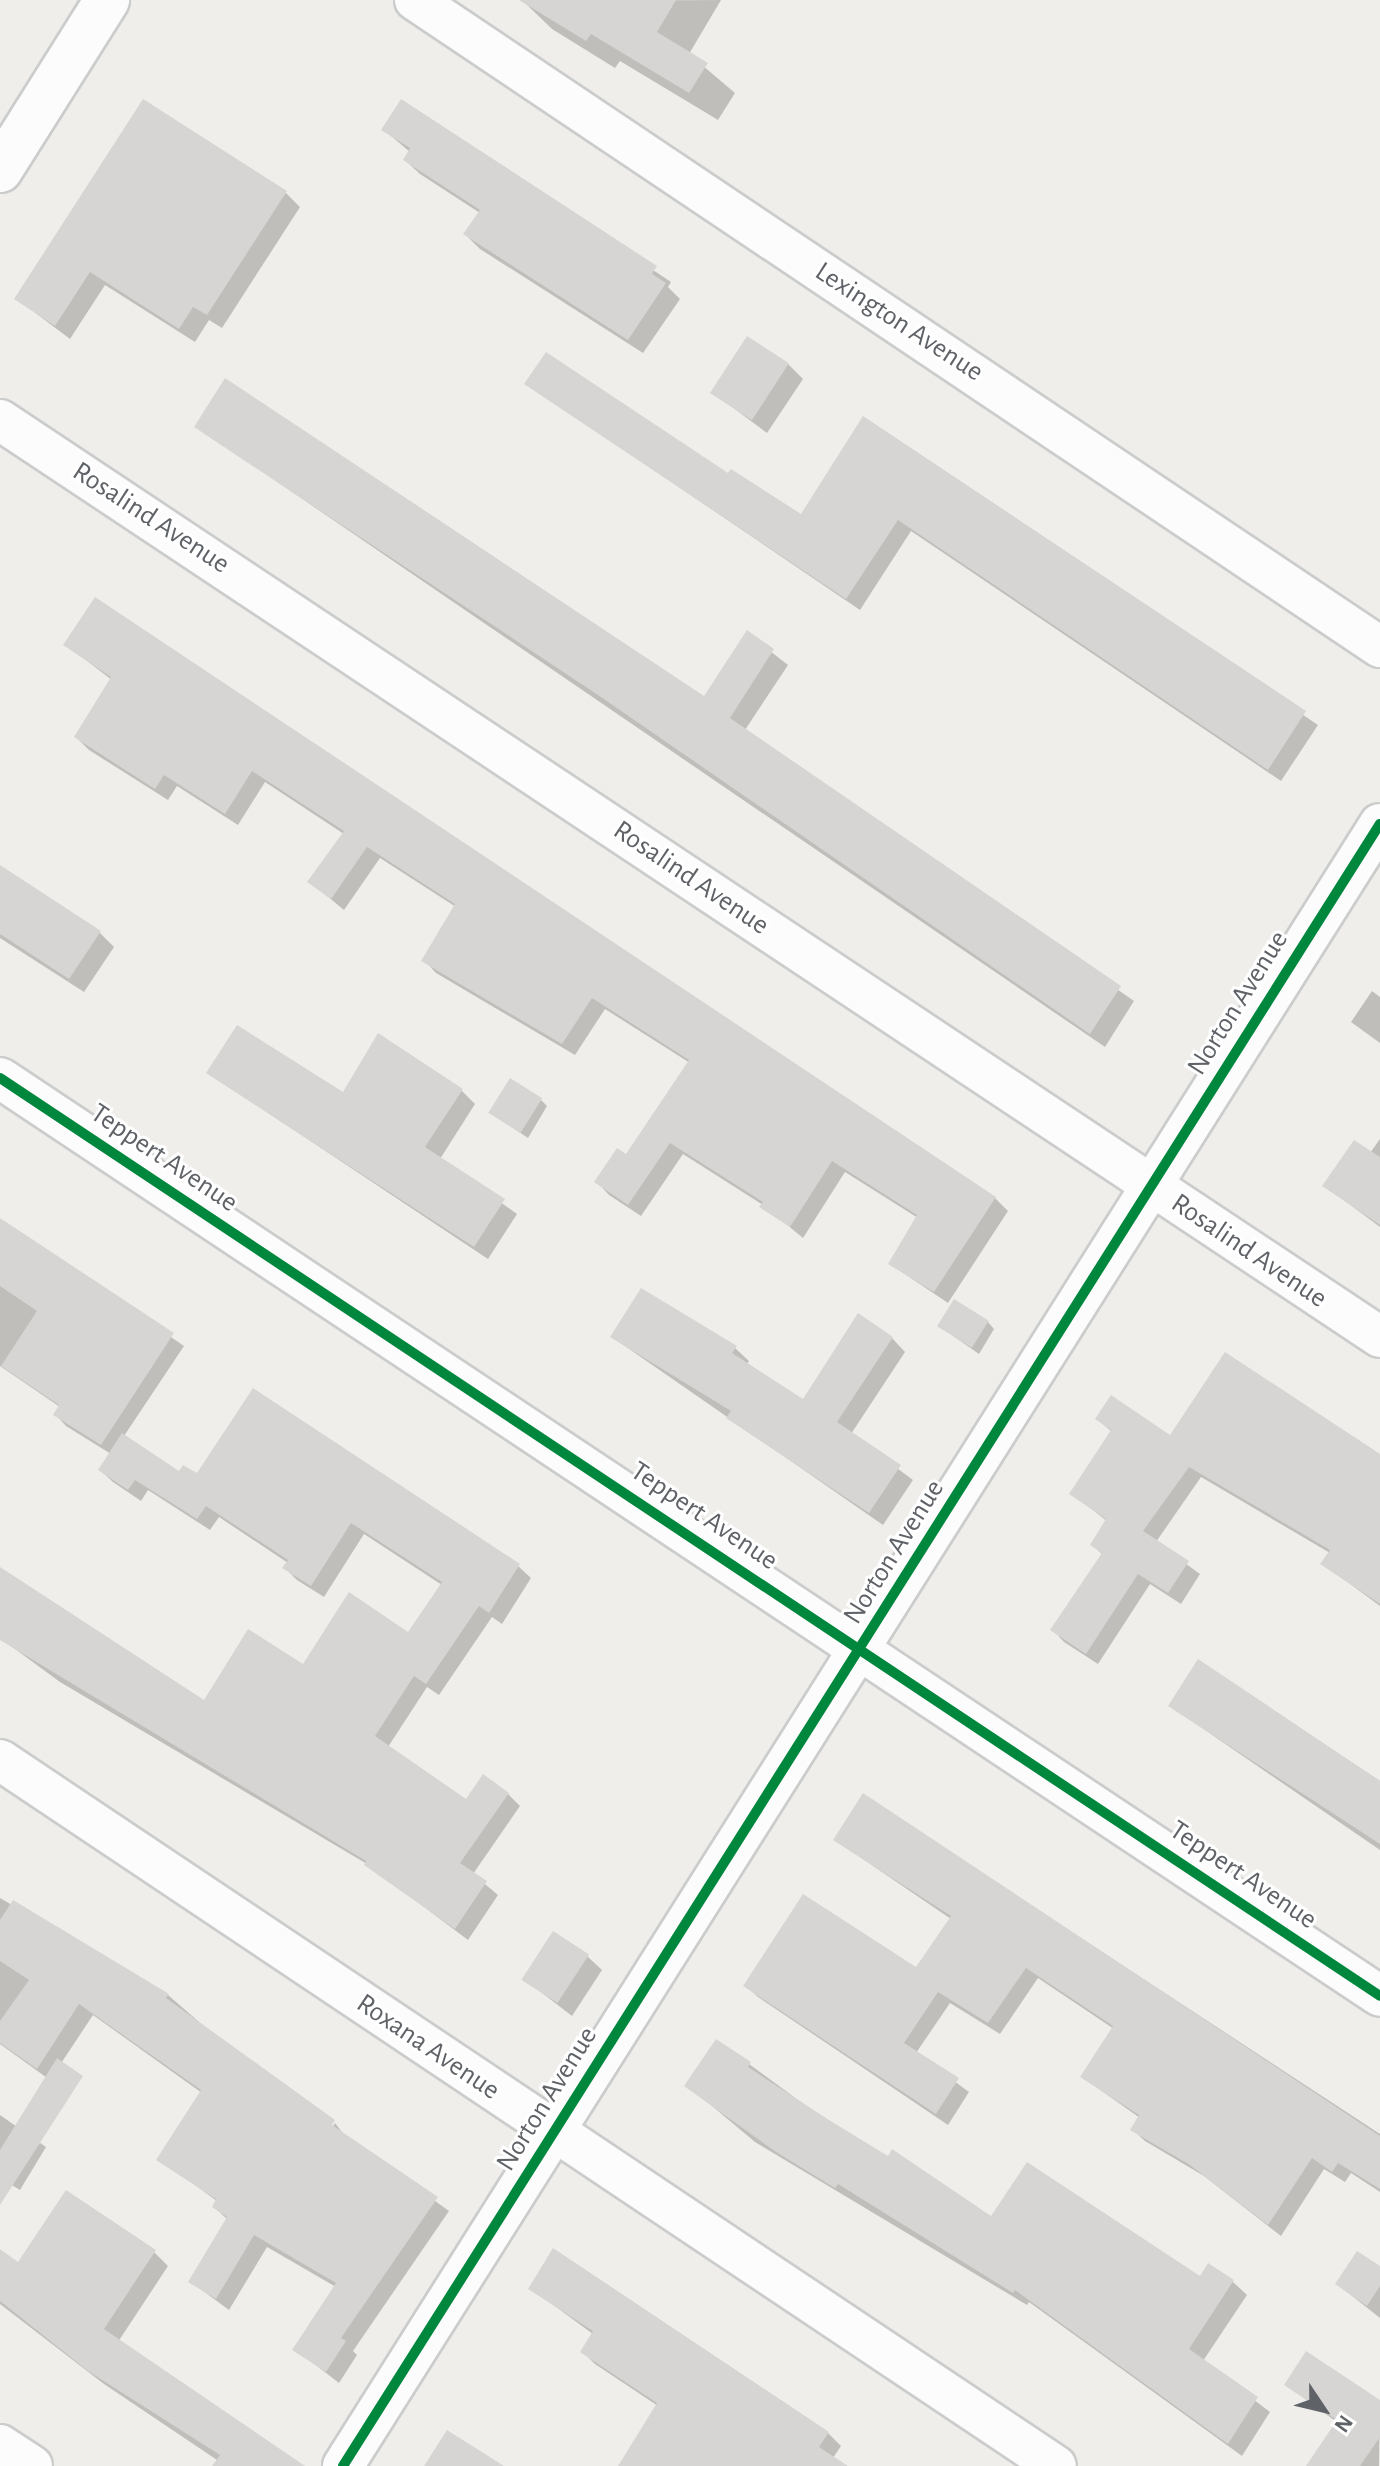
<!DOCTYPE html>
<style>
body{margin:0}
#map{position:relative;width:1380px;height:2466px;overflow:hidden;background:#efeeea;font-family:"Alegreya Sans",sans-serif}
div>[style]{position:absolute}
.shadow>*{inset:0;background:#0003}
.building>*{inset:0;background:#d6d5d3;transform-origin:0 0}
.roads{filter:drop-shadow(2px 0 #cbcccc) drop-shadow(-2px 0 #cbcccc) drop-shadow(0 2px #cbcccc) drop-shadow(0 -2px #cbcccc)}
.street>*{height:40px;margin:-20px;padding:0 20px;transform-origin:20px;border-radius:20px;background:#fdfcfc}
.secondary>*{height:44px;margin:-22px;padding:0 22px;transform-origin:22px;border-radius:22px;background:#fdfcfc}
.cycleway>*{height:10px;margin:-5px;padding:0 5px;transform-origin:5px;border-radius:5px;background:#00873e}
span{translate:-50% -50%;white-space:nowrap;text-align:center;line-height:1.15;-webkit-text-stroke:6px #fff;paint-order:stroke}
.street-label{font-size:28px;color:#5f6368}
.north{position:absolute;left:1284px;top:2370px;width:80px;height:80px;-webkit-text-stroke:6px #fff;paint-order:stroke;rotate:125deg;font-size:22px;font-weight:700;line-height:32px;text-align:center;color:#5f6368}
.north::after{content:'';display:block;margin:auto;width:28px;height:36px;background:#5f6368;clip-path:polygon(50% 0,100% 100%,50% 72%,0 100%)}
</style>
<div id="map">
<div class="shadow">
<i style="clip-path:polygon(721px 0,689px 54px,735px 93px,718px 120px,620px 61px,615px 68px,552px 29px,523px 1px)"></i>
<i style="clip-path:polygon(402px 102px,671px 282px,668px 287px,680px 299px,643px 353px,480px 249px,465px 234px,480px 213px,420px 174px,405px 160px,410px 152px,384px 130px)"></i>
<i style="clip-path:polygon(286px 193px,300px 207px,222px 328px,209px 320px,195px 342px,105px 285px,70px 339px,17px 299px)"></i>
<i style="clip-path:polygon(788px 364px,803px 379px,767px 433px,712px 392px)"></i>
<i style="clip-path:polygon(527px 384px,729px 476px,802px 516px,863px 419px,1318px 725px,1281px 781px,911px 531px,860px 610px)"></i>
<i style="clip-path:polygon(197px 427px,705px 699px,747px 633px,788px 665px,745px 730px,1134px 1001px,1105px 1047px)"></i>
<i style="clip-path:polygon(96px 600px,995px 1198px,1008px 1211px,948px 1303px,890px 1264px,918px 1218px,845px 1172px,803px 1238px,763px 1205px,683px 1154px,641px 1216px,609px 1195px,597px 1182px,627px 1157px,690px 1063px,605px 1009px,575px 1055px,436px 973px,424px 960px,456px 907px,380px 858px,344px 910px,310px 882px,344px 834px,265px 782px,238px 825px,177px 786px,168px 800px,89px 750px,76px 737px,112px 680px,66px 645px)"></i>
<i style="clip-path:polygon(0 885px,99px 932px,114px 947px,84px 992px,0 938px)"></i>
<i style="clip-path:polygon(1372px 991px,1380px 997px,1380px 1043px,1351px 1022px)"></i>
<i style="clip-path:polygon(208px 1073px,343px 1095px,462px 1091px,475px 1104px,440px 1159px,517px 1214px,488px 1259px)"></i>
<i style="clip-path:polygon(540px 1099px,547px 1106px,528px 1138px,490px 1113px)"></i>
<i style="clip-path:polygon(1380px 1139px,1380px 1227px,1325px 1186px,1370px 1153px)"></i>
<i style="clip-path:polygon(0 1220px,184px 1346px,124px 1436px,180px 1473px,518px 1566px,531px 1578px,502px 1624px,492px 1617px,439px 1695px,427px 1687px,388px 1747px,466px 1802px,508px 1794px,520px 1806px,473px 1874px,498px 1895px,468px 1940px,367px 1864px,60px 1682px,0 1638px,0 1570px,205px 1702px,409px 1635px,442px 1585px,364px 1534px,324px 1597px,297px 1580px,285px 1568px,288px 1563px,219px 1517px,210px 1530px,148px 1490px,141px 1501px,113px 1482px,100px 1470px,111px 1454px,66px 1426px,55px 1414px,60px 1407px,0 1366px)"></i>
<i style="clip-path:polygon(988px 1322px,994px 1329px,979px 1354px,939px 1326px)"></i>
<i style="clip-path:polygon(612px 1337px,735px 1348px,749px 1361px,746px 1365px,803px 1402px,892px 1338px,905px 1352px,851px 1434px,913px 1480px,883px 1525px)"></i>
<i style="clip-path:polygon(1097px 1419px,1170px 1437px,1380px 1456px,1380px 1606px,1323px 1564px,1330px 1553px,1201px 1477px,1156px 1542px,1200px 1574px,1181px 1604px,1150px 1584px,1098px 1664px,1064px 1642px,1053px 1630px,1103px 1555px,1092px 1545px,1107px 1521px,1072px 1494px,1112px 1432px)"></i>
<i style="clip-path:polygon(1199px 1662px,1380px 1781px,1380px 1850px,1170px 1706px)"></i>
<i style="clip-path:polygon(864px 1796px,1380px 2134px,1380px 2192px,1351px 2173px,1345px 2182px,1324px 2169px,1281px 2236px,1204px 2176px,1145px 2141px,1133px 2130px,1140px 2118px,1082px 2077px,1114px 2029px,1038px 1978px,1000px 2034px,950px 2003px,916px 2053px,969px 2092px,948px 2125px,758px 1997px,746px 1986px,917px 1970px,951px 1919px,835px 1840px)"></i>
<i style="clip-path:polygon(0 1898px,168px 1995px,328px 2134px,335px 2123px,345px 2136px,449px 2211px,353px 2351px,357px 2355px,339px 2383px,295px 2349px,336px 2287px,267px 2247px,229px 2310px,191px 2282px,228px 2220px,214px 2207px,217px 2201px,173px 2169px,202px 2093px,93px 2015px,50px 2080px,0 2044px)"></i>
<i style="clip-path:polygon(587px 1956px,602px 1970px,572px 2016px,524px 1979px)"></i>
<i style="clip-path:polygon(749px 2064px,828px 2122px,992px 2219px,1200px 2279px,1209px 2266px,1233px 2282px,1247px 2295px,1203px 2361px,1270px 2412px,1242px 2456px,1029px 2302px,1027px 2305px,755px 2142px,687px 2085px)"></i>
<i style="clip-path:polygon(0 2115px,46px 2147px,20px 2190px,0 2178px)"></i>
<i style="clip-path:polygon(154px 2252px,168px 2266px,118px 2342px,297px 2466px,226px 2466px,104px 2384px,0 2304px,0 2253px,19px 2265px)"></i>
<i style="clip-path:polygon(1380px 2269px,1380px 2318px,1337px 2284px)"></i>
<i style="clip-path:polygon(530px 2288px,828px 2433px,841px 2446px,833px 2458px,847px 2466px,620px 2466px,658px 2406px,595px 2364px,582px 2351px,593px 2334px)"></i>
<i style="clip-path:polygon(1286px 2385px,1380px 2403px,1379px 2466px,1309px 2466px,1338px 2423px)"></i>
</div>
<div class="building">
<i style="clip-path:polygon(519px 0,676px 0,657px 32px,708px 63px,689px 93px,591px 34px,586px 41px)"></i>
<i style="clip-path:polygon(143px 99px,287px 191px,207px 315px,193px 307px,179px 329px,90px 272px,55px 326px,14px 299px)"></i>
<i style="clip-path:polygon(401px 99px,657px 266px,652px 274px,666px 283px,628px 340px,463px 234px,480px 210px,403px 160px,410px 148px,381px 130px)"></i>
<i style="left:747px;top:336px;width:50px;height:68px;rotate:33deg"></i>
<i style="clip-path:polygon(546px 352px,728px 473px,731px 469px,801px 514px,863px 416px,1306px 711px,1268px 770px,898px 520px,846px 599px,524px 384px)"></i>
<i style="clip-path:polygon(225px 378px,704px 696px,747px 630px,774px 649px,730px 718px,1121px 986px,1090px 1034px,598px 695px,194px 427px)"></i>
<i style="clip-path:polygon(95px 597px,996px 1197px,934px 1292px,888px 1264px,917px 1215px,832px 1161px,790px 1227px,759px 1207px,763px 1202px,670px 1143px,628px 1205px,594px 1182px,617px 1148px,626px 1154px,689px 1060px,592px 998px,562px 1044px,421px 961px,455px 904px,367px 847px,331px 899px,307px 882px,344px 831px,252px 771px,225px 814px,164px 775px,155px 789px,74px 737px,111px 677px,63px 645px)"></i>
<i style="clip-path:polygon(0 865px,101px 931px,69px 979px,0 934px)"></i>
<i style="clip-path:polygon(237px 1025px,343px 1092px,378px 1033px,463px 1089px,425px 1147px,505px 1199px,474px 1247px,206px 1073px)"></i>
<i style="left:510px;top:1078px;width:38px;height:41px;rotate:32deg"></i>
<i style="clip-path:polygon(1354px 1140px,1380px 1157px,1380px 1225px,1322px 1186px)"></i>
<i style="clip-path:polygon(0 1218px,174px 1333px,101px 1445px,53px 1415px,59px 1405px,1px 1366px,37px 1311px,0 1286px)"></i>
<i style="clip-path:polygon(641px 1288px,737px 1346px,732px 1353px,803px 1399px,858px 1313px,893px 1337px,837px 1422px,901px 1465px,869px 1513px,726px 1418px,731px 1411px,610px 1337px)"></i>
<i style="left:954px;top:1299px;width:41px;height:32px;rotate:32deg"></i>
<i style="clip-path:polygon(1225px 1352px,1380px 1454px,1380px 1604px,1320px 1564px,1330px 1550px,1189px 1467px,1143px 1531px,1189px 1561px,1168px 1593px,1138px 1574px,1086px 1654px,1050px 1630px,1102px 1553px,1090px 1545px,1106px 1519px,1069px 1494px,1111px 1430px,1095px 1419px,1111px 1395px,1170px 1435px)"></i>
<i style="clip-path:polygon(253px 1388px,520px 1564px,489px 1613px,479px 1606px,426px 1684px,414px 1676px,375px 1736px,466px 1799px,483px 1774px,509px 1793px,460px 1863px,487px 1881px,455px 1929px,364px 1865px,366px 1861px,0 1640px,0 1567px,204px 1700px,248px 1629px,303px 1664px,349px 1592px,408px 1632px,442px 1582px,351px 1523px,311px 1586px,282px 1568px,288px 1560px,206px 1506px,197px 1519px,135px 1480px,128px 1490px,98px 1470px,122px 1433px,179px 1471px,183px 1465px,197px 1473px)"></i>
<i style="clip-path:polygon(1198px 1659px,1380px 1781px,1380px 1844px,1168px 1706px)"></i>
<i style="clip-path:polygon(863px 1793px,1380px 2136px,1380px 2189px,1338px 2163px,1332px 2172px,1312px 2158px,1268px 2225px,1190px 2165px,1130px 2130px,1139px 2115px,1080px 2077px,1113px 2026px,1026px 1968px,988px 2023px,938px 1992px,904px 2043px,959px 2078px,936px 2114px,743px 1986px,803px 1894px,916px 1967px,951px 1916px,833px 1840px)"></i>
<i style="clip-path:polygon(13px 1900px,169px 1994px,166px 1998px,335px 2120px,332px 2125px,438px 2197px,341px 2338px,346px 2341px,326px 2372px,292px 2350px,336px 2283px,254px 2235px,216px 2299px,188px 2282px,227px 2217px,212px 2207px,216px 2199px,156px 2160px,201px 2090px,79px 2004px,37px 2069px,0 2043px,0 2021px,29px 1980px,0 1961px,0 1920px)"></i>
<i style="left:553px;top:1931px;width:43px;height:58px;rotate:33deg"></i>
<i style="clip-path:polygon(716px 2039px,751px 2062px,748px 2067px,829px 2120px,888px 2156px,892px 2149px,991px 2216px,1027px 2162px,1200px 2276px,1208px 2263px,1234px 2280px,1189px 2349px,1258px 2397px,1228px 2444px,1015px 2290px,1013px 2293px,838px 2184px,835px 2188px,776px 2152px,684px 2086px)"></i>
<i style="clip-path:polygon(57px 2058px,83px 2076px,0 2205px,0 2150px)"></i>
<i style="clip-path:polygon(66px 2190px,156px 2250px,104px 2329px,305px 2466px,212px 2466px,220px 2455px,88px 2371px,0 2301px,0 2249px,18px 2262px)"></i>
<i style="clip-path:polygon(553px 2248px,829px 2432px,819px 2447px,848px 2466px,618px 2466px,657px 2403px,580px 2352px,593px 2331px,528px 2289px)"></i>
<i style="clip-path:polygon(1357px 2251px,1380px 2266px,1380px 2286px,1367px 2306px,1335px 2284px)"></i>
<i style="clip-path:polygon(1306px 2351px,1380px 2400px,1380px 2437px,1360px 2466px,1306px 2466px,1337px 2420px,1284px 2385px)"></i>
<i style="clip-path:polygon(447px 2430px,504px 2466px,424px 2466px)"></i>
</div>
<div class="roads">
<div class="street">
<i style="left:415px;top:0;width:1162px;rotate:33.84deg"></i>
<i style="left:0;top:420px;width:1657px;rotate:33.6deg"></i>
<i style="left:0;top:1078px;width:1657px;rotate:33.63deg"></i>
<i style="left:0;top:1760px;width:1270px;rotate:33.77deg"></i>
<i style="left:0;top:2445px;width:38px;rotate:33deg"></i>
<i style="left:343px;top:2466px;width:1942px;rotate:-57.73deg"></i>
</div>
<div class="secondary">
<i style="left:0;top:170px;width:201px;rotate:-57.8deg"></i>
</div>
</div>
<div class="cycleway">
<i style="left:0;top:1078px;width:1657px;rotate:33.63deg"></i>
<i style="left:343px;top:2466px;width:1942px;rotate:-57.73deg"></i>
</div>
<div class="street-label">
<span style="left:899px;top:322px;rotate:33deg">Lexington Avenue</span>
<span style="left:151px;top:518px;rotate:33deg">Rosalind Avenue</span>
<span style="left:691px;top:878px;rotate:34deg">Rosalind Avenue</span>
<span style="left:1238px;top:1003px;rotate:-58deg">Norton Avenue</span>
<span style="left:164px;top:1158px;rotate:34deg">Teppert Avenue</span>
<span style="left:1249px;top:1251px;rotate:34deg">Rosalind Avenue</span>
<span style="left:704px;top:1516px;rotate:34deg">Teppert Avenue</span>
<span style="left:894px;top:1552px;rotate:-58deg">Norton Avenue</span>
<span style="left:1243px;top:1875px;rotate:34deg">Teppert Avenue</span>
<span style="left:428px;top:2047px;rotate:34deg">Roxana Avenue</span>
<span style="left:547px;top:2099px;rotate:-58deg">Norton Avenue</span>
</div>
<div class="north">N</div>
</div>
